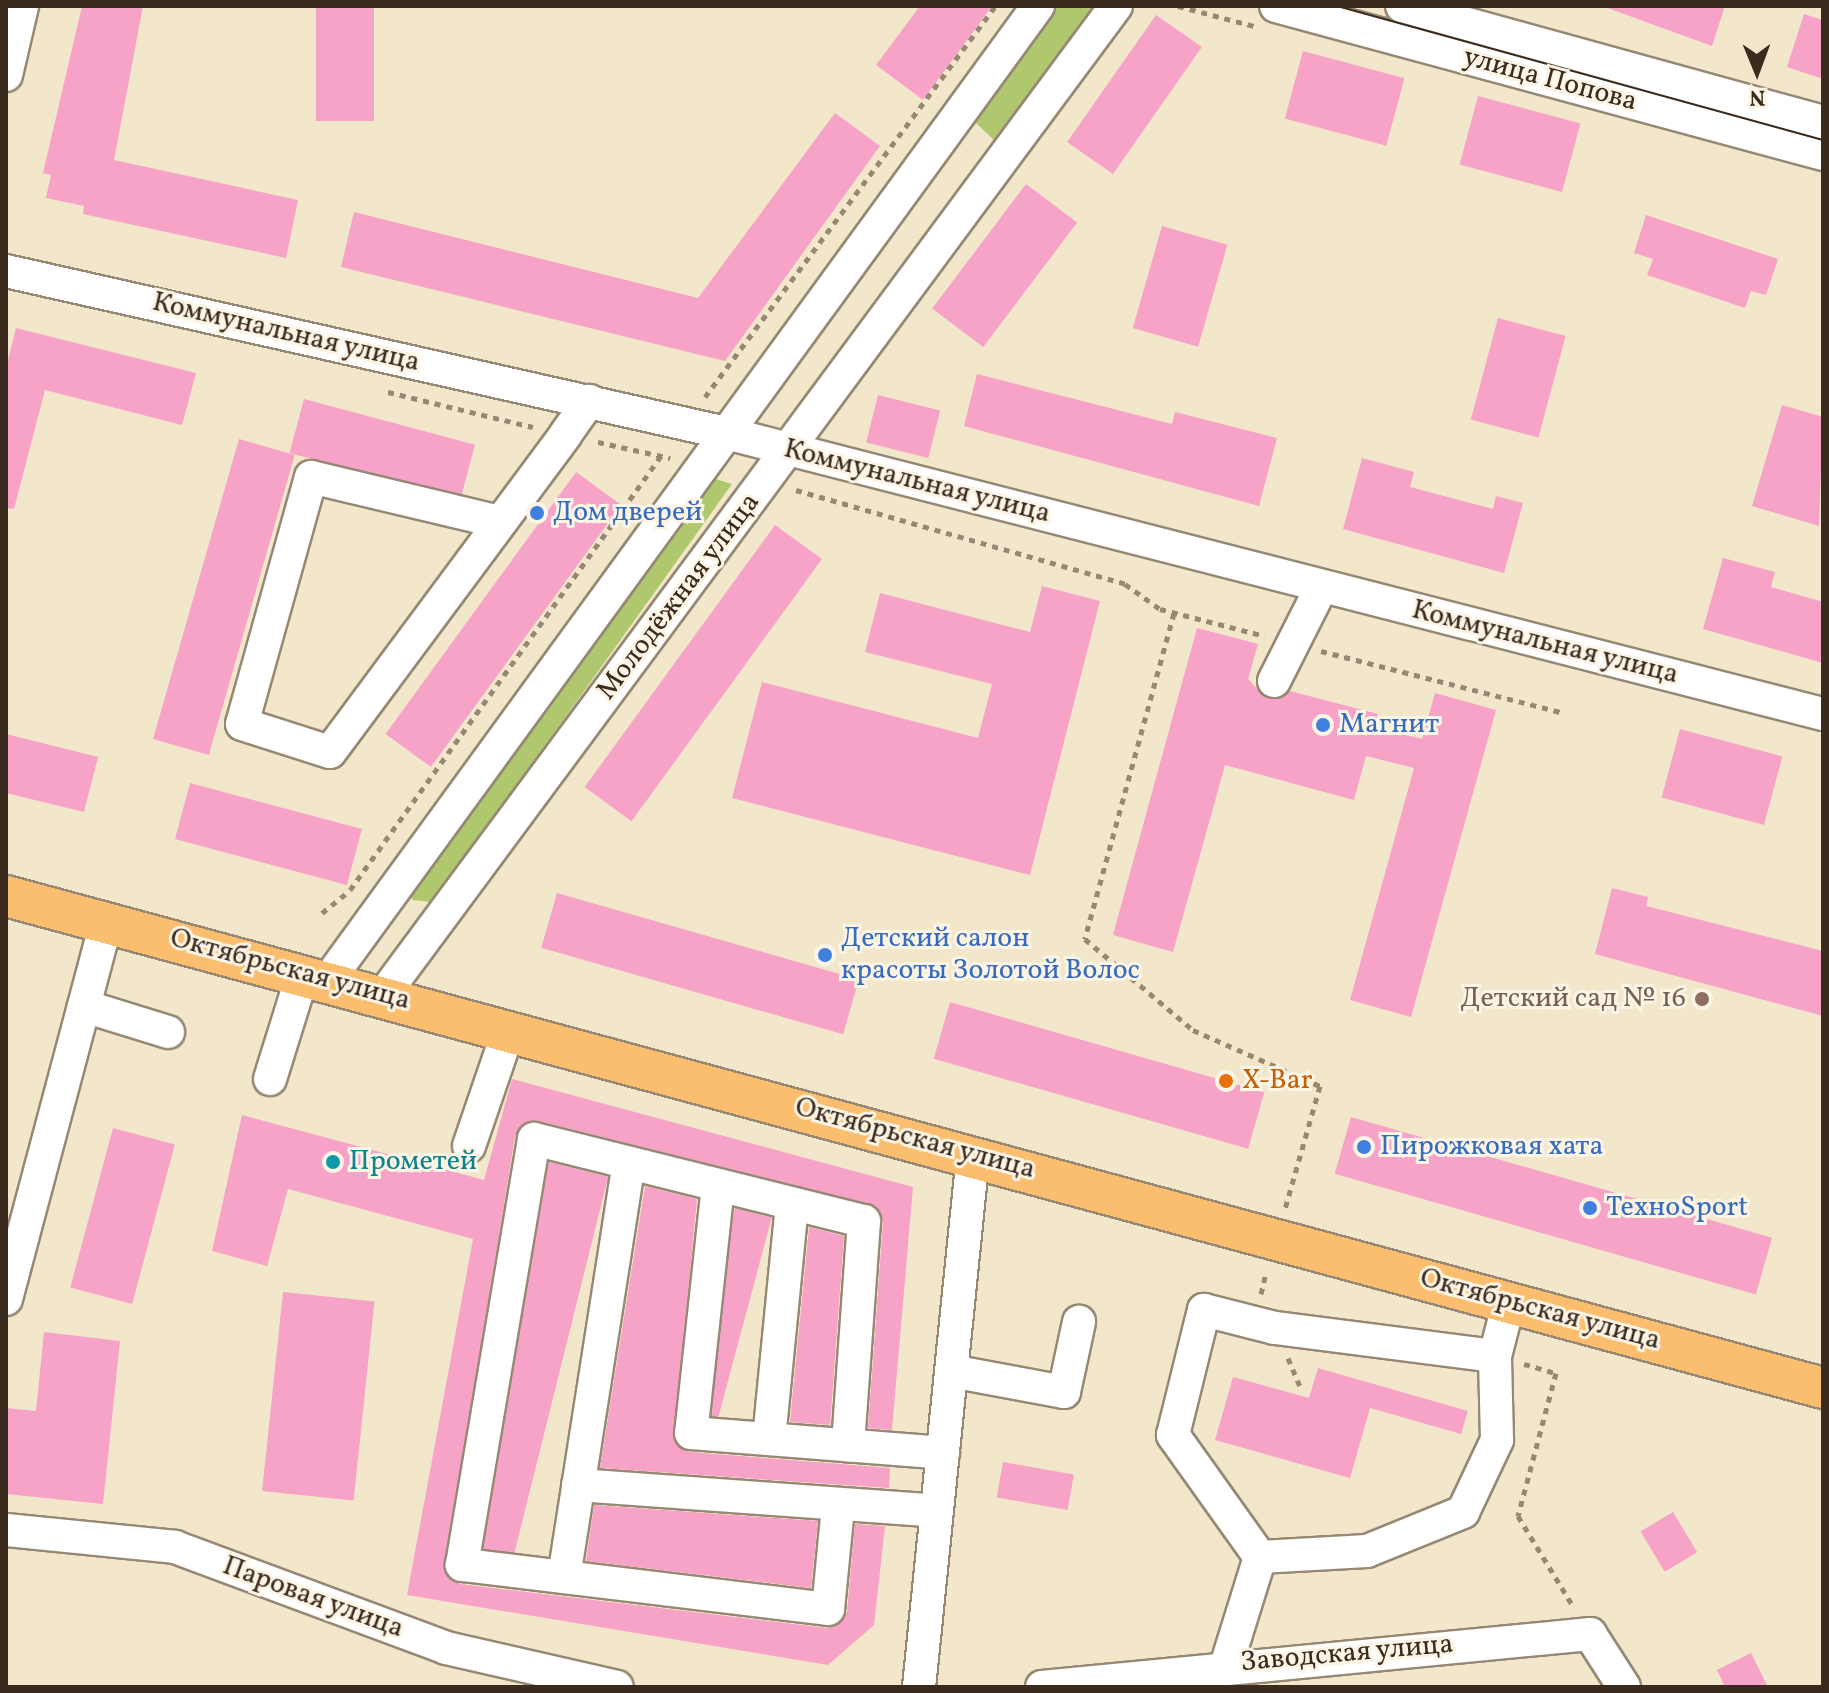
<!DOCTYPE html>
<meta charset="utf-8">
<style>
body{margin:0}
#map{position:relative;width:1829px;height:1693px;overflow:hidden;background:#f2e7cb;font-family:Vollkorn,serif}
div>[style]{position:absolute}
.green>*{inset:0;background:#afc86d}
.building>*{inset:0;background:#f7a3c8;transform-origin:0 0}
.path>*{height:5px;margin-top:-2.5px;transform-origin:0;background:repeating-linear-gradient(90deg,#968874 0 6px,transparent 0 12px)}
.roads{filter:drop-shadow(2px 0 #968874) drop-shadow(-2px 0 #968874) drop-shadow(0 2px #968874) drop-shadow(0 -2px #968874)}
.minor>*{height:32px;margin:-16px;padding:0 16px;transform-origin:16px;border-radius:16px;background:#fff}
.major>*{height:40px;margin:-20px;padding:0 20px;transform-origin:20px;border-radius:20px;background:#fbbd6e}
.tram>*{height:2px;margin:-1px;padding:0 1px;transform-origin:1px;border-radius:1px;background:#3b2a1e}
.dots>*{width:22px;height:22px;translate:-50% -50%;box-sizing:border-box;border:4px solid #fcf5e5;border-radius:50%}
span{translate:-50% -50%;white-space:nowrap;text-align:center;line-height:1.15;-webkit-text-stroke:6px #fcf5e5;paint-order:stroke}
.street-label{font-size:28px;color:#3b2a1e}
.shop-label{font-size:28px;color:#366cbe}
.left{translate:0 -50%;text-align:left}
.education-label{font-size:28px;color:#785e54}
.right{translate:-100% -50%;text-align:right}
.food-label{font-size:28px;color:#c56008}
.culture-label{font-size:28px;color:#0d838f}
.frame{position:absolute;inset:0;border:8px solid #3b2a1e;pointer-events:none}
.north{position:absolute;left:1717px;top:32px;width:80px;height:80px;-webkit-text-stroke:6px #fcf5e5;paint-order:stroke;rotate:179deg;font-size:22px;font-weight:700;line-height:32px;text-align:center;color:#3b2a1e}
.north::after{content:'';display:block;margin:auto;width:28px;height:36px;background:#3b2a1e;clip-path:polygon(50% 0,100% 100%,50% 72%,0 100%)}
</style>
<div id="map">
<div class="green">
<i style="clip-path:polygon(1052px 6px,1099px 6px,996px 142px,972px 119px)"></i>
<i style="clip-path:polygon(709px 477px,732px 484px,454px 873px,431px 902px,413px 900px,408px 890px)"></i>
</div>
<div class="building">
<i style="clip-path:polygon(82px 6px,143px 6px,114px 160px,298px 200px,286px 258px,83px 214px,84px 206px,46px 198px,51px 175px,43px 173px)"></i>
<i style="left:316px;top:6px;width:58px;height:115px"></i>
<i style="clip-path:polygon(920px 6px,992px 6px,923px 100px,876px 65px)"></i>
<i style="clip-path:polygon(1602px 6px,1725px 6px,1712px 46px)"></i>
<i style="clip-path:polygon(1804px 14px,1823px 20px,1823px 79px,1787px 67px)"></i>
<i style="left:1156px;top:15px;width:56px;height:155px;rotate:35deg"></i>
<i style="left:1303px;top:51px;width:105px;height:70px;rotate:15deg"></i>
<i style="left:1478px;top:96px;width:106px;height:71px;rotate:15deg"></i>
<i style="clip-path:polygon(835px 113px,880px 146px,725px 361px,341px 267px,354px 212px,698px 298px)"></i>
<i style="left:1026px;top:184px;width:64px;height:156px;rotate:37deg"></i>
<i style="clip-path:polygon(1646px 215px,1778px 259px,1766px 295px,1751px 291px,1745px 308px,1647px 275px,1653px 259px,1634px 253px)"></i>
<i style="left:1162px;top:226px;width:68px;height:106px;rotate:16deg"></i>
<i style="left:1498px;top:318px;width:70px;height:105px;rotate:15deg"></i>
<i style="clip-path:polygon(16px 328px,196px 373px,182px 425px,45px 390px,14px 509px,6px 508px,6px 368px)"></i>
<i style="clip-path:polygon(977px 374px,1172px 424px,1175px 412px,1277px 438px,1259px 506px,964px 426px)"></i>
<i style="left:878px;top:395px;width:64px;height:49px;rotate:14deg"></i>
<i style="left:304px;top:399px;width:177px;height:56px;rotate:15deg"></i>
<i style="clip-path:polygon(1782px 405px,1823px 417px,1819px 526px,1752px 506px)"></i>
<i style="left:239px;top:439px;width:58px;height:312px;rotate:16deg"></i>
<i style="clip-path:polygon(1362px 458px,1414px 472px,1410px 487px,1493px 509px,1496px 496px,1523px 503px,1504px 573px,1343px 529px)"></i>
<i style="left:576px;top:472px;width:56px;height:324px;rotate:36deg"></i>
<i style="left:775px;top:525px;width:58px;height:324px;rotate:36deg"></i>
<i style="clip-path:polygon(1723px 558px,1775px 572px,1771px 587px,1823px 602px,1823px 663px,1703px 629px)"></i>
<i style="clip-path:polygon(1042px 586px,1100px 601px,1030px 875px,732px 798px,762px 682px,978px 738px,992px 684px,865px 652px,880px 593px,1030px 632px)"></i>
<i style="clip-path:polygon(1197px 628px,1258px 644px,1248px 679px,1266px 698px,1290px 691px,1378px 714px,1374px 726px,1422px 739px,1435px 693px,1496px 710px,1411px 1017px,1350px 1000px,1414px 768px,1366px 756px,1354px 800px,1225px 765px,1173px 952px,1113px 935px)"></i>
<i style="left:1680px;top:729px;width:106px;height:71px;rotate:15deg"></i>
<i style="clip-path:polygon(6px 734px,98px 757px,84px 812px,6px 793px)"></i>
<i style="left:190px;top:783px;width:178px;height:58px;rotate:15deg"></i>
<i style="clip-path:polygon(1612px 888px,1648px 897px,1646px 906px,1823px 951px,1823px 1016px,1595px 954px)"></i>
<i style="left:557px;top:893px;width:314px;height:57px;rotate:16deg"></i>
<i style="left:950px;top:1002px;width:327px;height:59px;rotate:16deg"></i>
<i style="clip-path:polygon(512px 1079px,913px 1187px,892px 1430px,868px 1428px,883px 1222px,876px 1206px,539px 1121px,515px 1136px,445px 1573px,460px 1584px,827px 1628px,847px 1612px,855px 1524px,885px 1526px,874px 1625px,828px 1665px,407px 1595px,473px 1239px,288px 1189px,267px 1266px,212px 1251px,242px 1115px,484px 1180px)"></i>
<i style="left:1351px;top:1117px;width:438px;height:59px;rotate:16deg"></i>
<i style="left:113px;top:1128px;width:64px;height:165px;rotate:15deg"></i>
<i style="left:549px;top:1162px;width:61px;height:392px;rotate:14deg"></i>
<i style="clip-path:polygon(645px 1186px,697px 1199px,674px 1442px,690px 1452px,890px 1468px,889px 1488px,600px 1468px)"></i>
<i style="left:735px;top:1208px;width:38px;height:209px;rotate:15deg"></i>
<i style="clip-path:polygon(809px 1227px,844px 1236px,830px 1425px,790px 1422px)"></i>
<i style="left:283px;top:1292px;width:92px;height:200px;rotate:6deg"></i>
<i style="clip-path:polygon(44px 1332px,120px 1341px,103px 1504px,6px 1494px,6px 1408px,36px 1411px)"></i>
<i style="clip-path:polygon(1318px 1368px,1468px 1411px,1461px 1434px,1370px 1408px,1350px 1478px,1215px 1440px,1233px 1377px,1309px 1398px)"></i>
<i style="left:1003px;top:1462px;width:72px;height:36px;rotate:10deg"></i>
<i style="clip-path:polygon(594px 1505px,818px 1521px,811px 1588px,586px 1561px)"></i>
<i style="left:1673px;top:1512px;width:47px;height:38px;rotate:59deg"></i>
<i style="clip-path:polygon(1751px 1653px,1768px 1687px,1725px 1687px,1717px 1670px)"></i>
</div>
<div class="path">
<i style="left:1178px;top:6px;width:79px;rotate:14.7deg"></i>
<i style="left:388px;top:392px;width:149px;rotate:13.6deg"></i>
<i style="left:705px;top:397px;width:487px;rotate:-53.4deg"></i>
<i style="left:598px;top:442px;width:74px;rotate:12.5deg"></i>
<i style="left:796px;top:490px;width:342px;rotate:15.9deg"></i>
<i style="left:1125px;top:584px;width:43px;rotate:35.5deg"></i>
<i style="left:1160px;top:609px;width:108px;rotate:14.4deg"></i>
<i style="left:1174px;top:613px;width:338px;rotate:105.3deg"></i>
<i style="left:1085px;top:939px;width:141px;rotate:40.1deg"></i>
<i style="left:1193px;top:1030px;width:139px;rotate:23.8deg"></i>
<i style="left:1320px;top:1086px;width:128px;rotate:105.9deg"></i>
<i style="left:1321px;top:651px;width:252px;rotate:14.3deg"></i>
<i style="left:322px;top:913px;width:36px;rotate:-39deg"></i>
<i style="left:350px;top:890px;width:534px;rotate:-54.38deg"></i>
<i style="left:1261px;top:1294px;width:23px;rotate:-77deg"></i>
<i style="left:1288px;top:1358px;width:30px;rotate:67deg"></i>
<i style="left:1524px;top:1364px;width:33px;rotate:16deg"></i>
<i style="left:1556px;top:1373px;width:148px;rotate:104.9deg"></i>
<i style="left:1518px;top:1516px;width:105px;rotate:58.6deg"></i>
</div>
<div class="roads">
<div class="minor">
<i style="left:1276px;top:6px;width:567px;rotate:15.14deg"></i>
<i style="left:1402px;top:6px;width:437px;rotate:15.4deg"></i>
<i style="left:6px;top:75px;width:71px;rotate:-76.9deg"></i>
<i style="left:6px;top:271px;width:738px;rotate:12.68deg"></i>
<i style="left:726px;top:433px;width:1132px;rotate:14.37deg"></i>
<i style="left:500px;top:522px;width:194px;rotate:-166.6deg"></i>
<i style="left:311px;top:477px;width:256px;rotate:105.6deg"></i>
<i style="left:242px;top:724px;width:92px;rotate:17.7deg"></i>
<i style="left:330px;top:752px;width:395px;rotate:-53.4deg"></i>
<i style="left:565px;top:435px;width:42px;rotate:-54.8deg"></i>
<i style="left:1274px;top:681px;width:106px;rotate:-63.2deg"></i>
<i style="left:329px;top:979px;width:1204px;rotate:-53.92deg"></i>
<i style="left:384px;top:994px;width:1230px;rotate:-53.47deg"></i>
<i style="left:84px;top:1006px;width:88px;rotate:17.2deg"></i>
<i style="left:270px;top:1079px;width:111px;rotate:-72.7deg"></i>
<i style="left:469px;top:1146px;width:124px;rotate:-71.1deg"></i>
<i style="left:718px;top:1186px;width:248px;rotate:96.2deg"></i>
<i style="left:691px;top:1433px;width:253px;rotate:4.5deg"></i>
<i style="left:6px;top:1299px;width:389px;rotate:-75.1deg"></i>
<i style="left:951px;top:1371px;width:115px;rotate:10.5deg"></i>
<i style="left:1064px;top:1392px;width:72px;rotate:-77.9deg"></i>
<i style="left:769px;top:1439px;width:236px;rotate:-84.4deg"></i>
<i style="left:578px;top:1485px;width:360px;rotate:4.1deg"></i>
<i style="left:838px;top:1507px;width:102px;rotate:95.6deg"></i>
<i style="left:828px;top:1609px;width:369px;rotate:-173.1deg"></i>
<i style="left:462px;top:1565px;width:432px;rotate:-80.4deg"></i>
<i style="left:534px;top:1139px;width:340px;rotate:14deg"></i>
<i style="left:864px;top:1221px;width:225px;rotate:94.1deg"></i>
<i style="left:6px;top:1530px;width:170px;rotate:5.7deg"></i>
<i style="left:175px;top:1547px;width:289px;rotate:20.4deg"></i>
<i style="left:446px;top:1648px;width:175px;rotate:12.8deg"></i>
<i style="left:1260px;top:1557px;width:150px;rotate:-125.5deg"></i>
<i style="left:1173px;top:1435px;width:129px;rotate:-76.1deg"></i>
<i style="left:1204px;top:1310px;width:73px;rotate:14.2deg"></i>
<i style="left:1275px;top:1328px;width:222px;rotate:7.3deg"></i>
<i style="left:1260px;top:1557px;width:107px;rotate:-3.2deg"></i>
<i style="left:1367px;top:1551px;width:104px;rotate:-22.1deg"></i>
<i style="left:1463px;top:1512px;width:80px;rotate:-64.7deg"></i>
<i style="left:1497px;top:1440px;width:84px;rotate:-91.4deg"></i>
<i style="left:1495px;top:1356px;width:56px;rotate:-75.5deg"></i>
<i style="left:564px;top:1577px;width:419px;rotate:-81.1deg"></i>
<i style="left:1227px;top:1663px;width:111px;rotate:-72.7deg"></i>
<i style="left:919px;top:1687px;width:535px;rotate:-84.2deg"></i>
<i style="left:1042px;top:1687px;width:551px;rotate:-5.52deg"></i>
<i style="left:1590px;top:1634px;width:63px;rotate:57.3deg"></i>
</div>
<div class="major">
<i style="left:6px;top:896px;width:1882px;rotate:15.15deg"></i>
</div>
</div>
<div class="tram">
<i style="left:1337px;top:6px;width:504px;rotate:15.41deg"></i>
</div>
<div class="dots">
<i style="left:537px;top:513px;background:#3f7fe0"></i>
<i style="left:1323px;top:725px;background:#3f7fe0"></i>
<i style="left:825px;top:955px;background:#3f7fe0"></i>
<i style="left:1702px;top:999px;background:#8d6e63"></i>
<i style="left:1226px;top:1081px;background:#e8710a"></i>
<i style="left:1364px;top:1147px;background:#3f7fe0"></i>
<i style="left:333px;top:1162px;background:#0f9aa8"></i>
<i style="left:1590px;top:1208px;background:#3f7fe0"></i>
</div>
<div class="street-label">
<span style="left:1550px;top:80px;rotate:15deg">улица Попова</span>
<span style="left:286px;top:333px;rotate:13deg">Коммунальная улица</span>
<span style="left:917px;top:482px;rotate:14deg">Коммунальная улица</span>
<span style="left:679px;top:597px;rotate:-53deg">Молодёжная улица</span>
<span style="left:1545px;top:643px;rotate:14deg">Коммунальная улица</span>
<span style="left:290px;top:970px;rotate:15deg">Октябрьская улица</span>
<span style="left:915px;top:1139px;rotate:15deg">Октябрьская улица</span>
<span style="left:1540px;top:1310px;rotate:15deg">Октябрьская улица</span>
<span style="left:313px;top:1598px;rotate:20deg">Паровая улица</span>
<span style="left:1347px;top:1654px;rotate:-5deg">Заводская улица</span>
</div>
<div class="shop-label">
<span class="left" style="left:553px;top:513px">Дом дверей</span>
<span class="left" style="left:1339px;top:725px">Магнит</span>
<span class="left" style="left:841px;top:955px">Детский салон<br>красоты Золотой Волос</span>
<span class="left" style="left:1380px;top:1147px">Пирожковая хата</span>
<span class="left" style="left:1606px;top:1208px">ТехноSport</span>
</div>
<div class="education-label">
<span class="right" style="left:1686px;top:999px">Детский сад № 16</span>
</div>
<div class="food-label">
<span class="left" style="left:1242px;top:1081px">X-Bar</span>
</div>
<div class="culture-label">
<span class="left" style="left:349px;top:1162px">Прометей</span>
</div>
<div class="frame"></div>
<div class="north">N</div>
</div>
